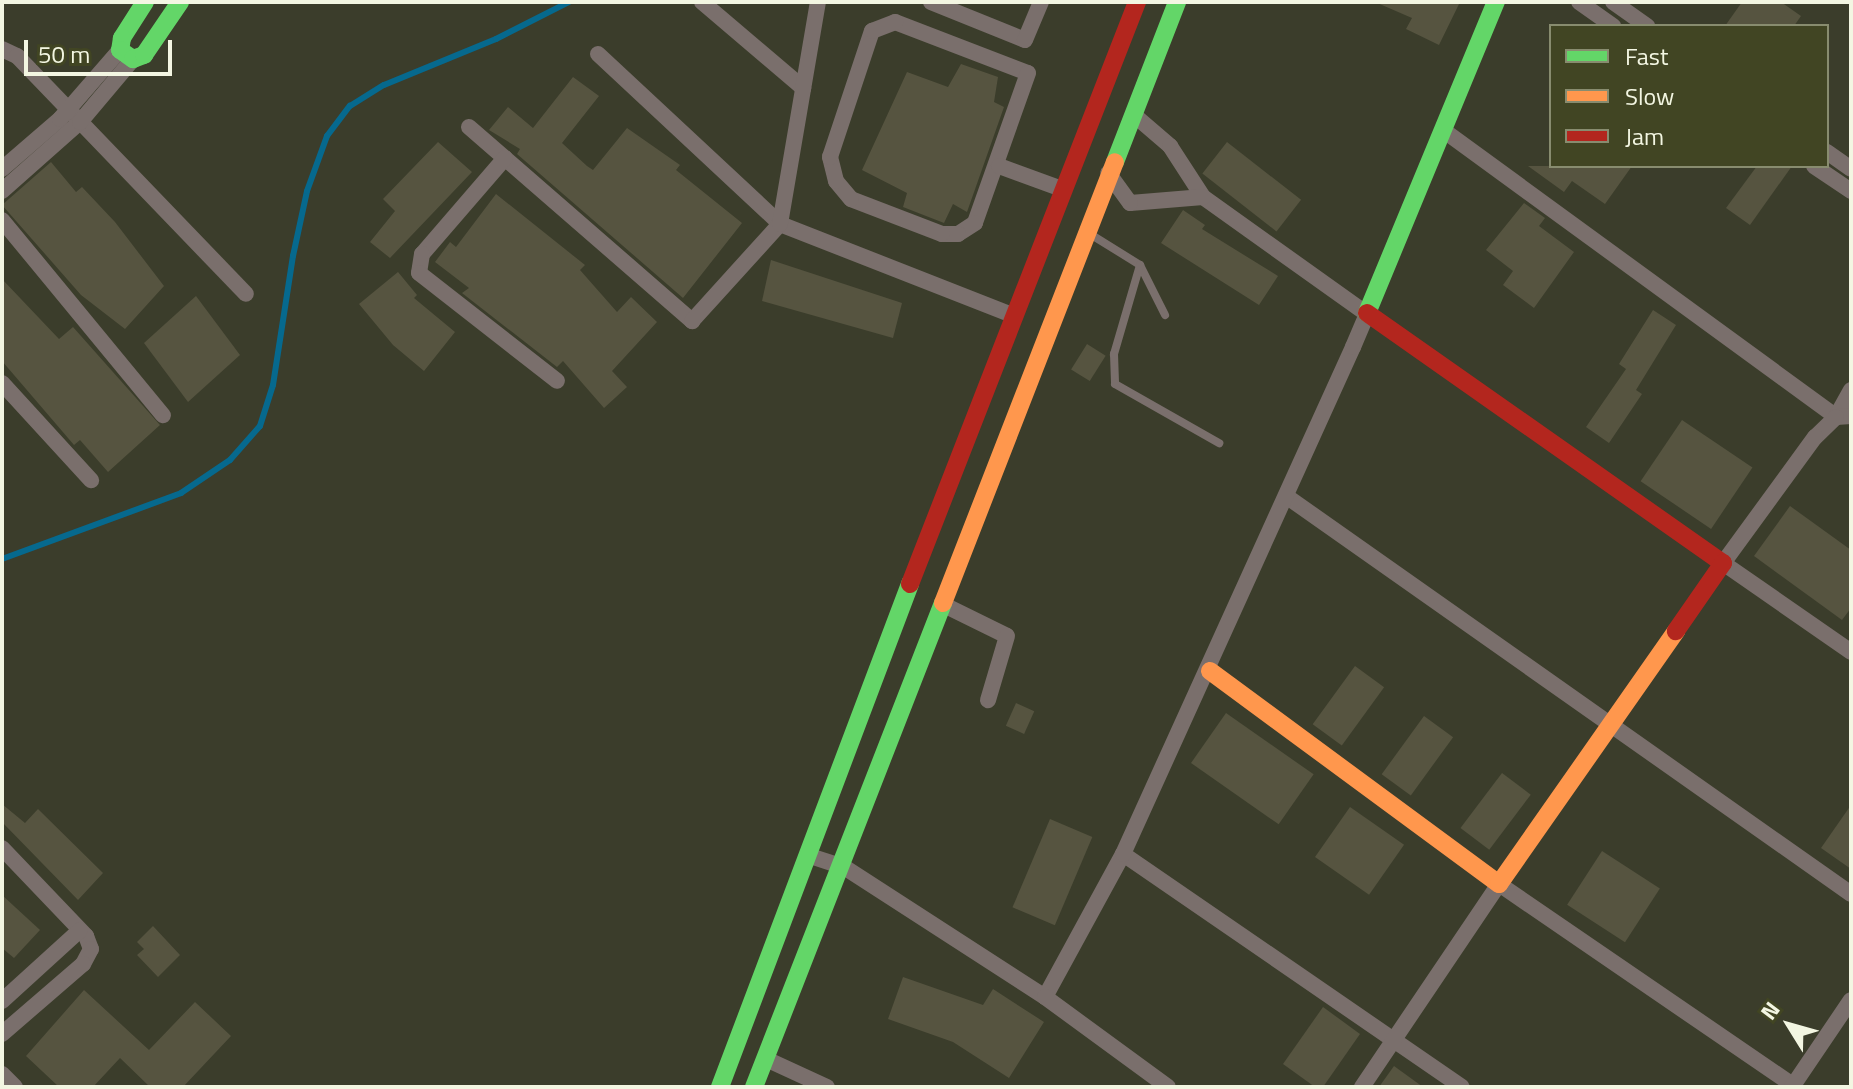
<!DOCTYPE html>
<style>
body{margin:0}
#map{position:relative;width:1853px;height:1089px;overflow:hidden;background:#3b3d2b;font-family:"Titillium Web",sans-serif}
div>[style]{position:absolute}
.stream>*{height:6px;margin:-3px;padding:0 3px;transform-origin:3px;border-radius:3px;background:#06698e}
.building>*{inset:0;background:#565440;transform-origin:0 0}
.lane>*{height:8px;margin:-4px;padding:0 4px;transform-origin:4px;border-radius:4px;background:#7a6f6c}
.street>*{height:16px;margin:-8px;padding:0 8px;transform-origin:8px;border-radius:8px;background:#7a6f6c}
.fast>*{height:18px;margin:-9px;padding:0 9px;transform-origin:9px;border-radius:9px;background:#63d668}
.slow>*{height:18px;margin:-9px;padding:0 9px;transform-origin:9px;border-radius:9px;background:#ff974d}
.jam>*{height:18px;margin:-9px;padding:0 9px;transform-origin:9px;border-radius:9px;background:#b3261e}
span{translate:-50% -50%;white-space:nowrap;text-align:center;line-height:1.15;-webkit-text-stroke:6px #414523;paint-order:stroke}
.frame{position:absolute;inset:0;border:4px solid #f3f6e2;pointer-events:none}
.legend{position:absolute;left:1549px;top:24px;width:280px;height:144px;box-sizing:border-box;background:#414523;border:2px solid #888c6f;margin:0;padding:10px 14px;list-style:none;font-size:24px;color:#f3f6e2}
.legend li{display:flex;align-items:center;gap:16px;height:40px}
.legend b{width:40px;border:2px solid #888c6f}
.north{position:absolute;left:1749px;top:985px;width:80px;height:80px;-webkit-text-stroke:6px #414523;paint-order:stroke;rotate:307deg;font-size:22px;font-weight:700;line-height:32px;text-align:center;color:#f3f6e2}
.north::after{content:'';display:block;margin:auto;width:28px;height:36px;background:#f3f6e2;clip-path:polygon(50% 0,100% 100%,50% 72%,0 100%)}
.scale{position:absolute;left:24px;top:40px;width:148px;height:36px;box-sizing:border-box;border:4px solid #f3f6e2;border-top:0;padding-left:10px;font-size:24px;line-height:28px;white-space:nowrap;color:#f3f6e2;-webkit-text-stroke:6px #414523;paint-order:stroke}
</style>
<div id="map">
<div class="stream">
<i style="left:2px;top:559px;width:191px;rotate:-20.2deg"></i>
<i style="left:181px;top:493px;width:59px;rotate:-34deg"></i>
<i style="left:230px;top:460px;width:45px;rotate:-48.6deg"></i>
<i style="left:260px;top:426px;width:43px;rotate:-72.4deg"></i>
<i style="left:273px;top:385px;width:131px;rotate:-81.2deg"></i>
<i style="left:293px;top:256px;width:66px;rotate:-77.8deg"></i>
<i style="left:307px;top:191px;width:59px;rotate:-70deg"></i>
<i style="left:327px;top:136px;width:38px;rotate:-53deg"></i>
<i style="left:350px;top:106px;width:40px;rotate:-32deg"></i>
<i style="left:384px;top:85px;width:121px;rotate:-22.3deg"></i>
<i style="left:496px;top:39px;width:82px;rotate:-26.9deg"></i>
</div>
<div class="building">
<i style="clip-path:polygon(1375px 2px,1460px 2px,1439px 45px,1406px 29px,1412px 18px)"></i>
<i style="clip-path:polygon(1742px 2px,1781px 2px,1801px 16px,1794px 26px,1725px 26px)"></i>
<i style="clip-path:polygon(961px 64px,998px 77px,994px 102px,1004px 107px,967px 212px,953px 204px,944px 223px,903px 207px,907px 193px,862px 170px,907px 72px,948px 87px)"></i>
<i style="clip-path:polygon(573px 77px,599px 96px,562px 143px,587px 166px,593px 170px,627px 128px,680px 165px,676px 170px,742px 223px,683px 298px,517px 154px,520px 149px,489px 130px,508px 107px,533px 128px)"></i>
<i style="clip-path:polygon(438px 142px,472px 172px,390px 258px,370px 242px,395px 211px,383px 199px)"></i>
<i style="left:1227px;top:142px;width:94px;height:40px;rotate:38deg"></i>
<i style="clip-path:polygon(51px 162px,76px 192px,82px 187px,115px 222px,164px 286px,125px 329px,81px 295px,2px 205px)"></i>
<i style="clip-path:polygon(1528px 166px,1632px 166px,1605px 204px,1572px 181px,1564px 192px)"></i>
<i style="clip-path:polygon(1757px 166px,1792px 166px,1750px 225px,1726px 208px)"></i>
<i style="clip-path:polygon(496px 194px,585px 265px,580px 270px,617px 312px,631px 297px,657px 322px,612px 371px,627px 387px,604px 408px,563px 361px,557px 367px,462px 293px,469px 288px,435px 262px,450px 242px,456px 247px)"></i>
<i style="clip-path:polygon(1524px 203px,1545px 218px,1539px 226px,1574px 252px,1534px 308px,1503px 285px,1513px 271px,1486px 250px)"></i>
<i style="clip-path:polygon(1183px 210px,1205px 225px,1202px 229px,1278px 276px,1259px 305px,1161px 243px)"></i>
<i style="clip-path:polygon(771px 260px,902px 303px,893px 338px,762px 301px)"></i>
<i style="clip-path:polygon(398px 272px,417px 295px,414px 298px,455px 332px,424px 371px,393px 345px,359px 304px)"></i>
<i style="clip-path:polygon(2px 279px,59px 339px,73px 327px,160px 425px,108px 472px,80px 440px,74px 445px,2px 361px)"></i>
<i style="clip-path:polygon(196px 296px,240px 355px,188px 402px,144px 343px)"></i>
<i style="clip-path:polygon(1653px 310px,1676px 325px,1636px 390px,1642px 394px,1609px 443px,1586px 427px,1626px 369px,1619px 364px)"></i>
<i style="left:1087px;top:344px;width:22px;height:30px;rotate:32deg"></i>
<i style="left:1682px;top:420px;width:85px;height:74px;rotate:34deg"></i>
<i style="clip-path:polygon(1790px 506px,1851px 550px,1851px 608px,1842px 620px,1754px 556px)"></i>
<i style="left:1355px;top:666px;width:36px;height:72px;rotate:36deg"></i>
<i style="left:1016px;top:703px;width:20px;height:25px;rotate:24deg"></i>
<i style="left:1226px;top:713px;width:107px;height:61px;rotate:35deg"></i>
<i style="left:1424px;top:716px;width:36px;height:72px;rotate:36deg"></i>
<i style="left:1502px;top:773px;width:36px;height:69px;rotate:37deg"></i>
<i style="clip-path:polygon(2px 804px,25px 823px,38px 809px,103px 873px,78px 900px,2px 822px)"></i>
<i style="clip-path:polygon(1851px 805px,1851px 869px,1821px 848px)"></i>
<i style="left:1350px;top:807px;width:66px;height:61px;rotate:35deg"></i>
<i style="left:1050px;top:819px;width:46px;height:96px;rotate:23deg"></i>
<i style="left:1602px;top:851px;width:69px;height:64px;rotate:33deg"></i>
<i style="clip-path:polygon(2px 895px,40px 930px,14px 958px,2px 948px)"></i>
<i style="clip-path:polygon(153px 926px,180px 955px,158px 977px,137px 955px,144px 949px,137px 942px)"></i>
<i style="clip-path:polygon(903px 977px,983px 1005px,993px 989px,1044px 1022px,1009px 1078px,953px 1042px,888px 1019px)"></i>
<i style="clip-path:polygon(84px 990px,149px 1050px,195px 1002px,231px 1036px,183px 1087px,150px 1087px,120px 1058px,93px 1087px,59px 1087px,26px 1056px)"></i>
<i style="clip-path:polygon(1323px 1007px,1360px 1034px,1323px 1087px,1315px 1087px,1283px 1064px)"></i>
<i style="clip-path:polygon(1394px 1066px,1423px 1087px,1379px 1087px)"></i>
</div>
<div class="lane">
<i style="left:1090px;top:234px;width:59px;rotate:31.8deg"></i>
<i style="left:1140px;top:265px;width:56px;rotate:63.4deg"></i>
<i style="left:1140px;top:265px;width:93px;rotate:106.3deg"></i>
<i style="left:1114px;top:354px;width:30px;rotate:88deg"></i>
<i style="left:1115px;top:384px;width:120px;rotate:29.6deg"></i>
</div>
<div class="street">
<i style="left:702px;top:2px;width:133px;rotate:40.4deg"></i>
<i style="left:931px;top:2px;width:101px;rotate:22deg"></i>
<i style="left:1025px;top:40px;width:41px;rotate:-67.2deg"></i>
<i style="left:1579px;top:2px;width:42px;rotate:35.2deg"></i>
<i style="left:1613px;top:2px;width:42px;rotate:35.2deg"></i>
<i style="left:895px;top:22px;width:142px;rotate:21deg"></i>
<i style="left:1028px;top:73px;width:159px;rotate:109.5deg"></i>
<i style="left:975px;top:223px;width:20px;rotate:147deg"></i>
<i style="left:958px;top:234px;width:16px;rotate:180deg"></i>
<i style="left:942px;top:234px;width:97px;rotate:-159deg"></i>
<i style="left:851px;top:199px;width:23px;rotate:-130deg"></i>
<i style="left:836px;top:181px;width:25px;rotate:-104deg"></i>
<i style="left:830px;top:157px;width:133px;rotate:-71.6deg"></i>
<i style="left:872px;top:31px;width:25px;rotate:-21deg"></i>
<i style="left:2px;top:49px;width:17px;rotate:25deg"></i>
<i style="left:17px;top:56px;width:330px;rotate:46.1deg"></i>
<i style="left:598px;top:54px;width:249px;rotate:43deg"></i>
<i style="left:780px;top:224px;width:249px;rotate:21.4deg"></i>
<i style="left:1134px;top:115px;width:48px;rotate:40.7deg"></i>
<i style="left:1170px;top:146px;width:61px;rotate:57.1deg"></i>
<i style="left:469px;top:127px;width:296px;rotate:41deg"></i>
<i style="left:692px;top:321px;width:131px;rotate:-47.8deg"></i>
<i style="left:780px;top:224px;width:225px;rotate:-80.3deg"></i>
<i style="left:1443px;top:130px;width:487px;rotate:36.1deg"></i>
<i style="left:1836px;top:417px;width:31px;rotate:-61deg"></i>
<i style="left:1827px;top:152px;width:29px;rotate:35deg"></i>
<i style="left:505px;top:158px;width:127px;rotate:130.8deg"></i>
<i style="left:422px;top:254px;width:19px;rotate:99deg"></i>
<i style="left:419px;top:273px;width:175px;rotate:38deg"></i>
<i style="left:999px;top:166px;width:67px;rotate:20.1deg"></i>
<i style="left:1814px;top:166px;width:45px;rotate:34deg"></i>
<i style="left:2px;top:169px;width:77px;rotate:-40.8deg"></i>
<i style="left:60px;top:119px;width:91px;rotate:-49deg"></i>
<i style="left:2px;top:191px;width:104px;rotate:-41.5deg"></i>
<i style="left:80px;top:122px;width:82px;rotate:-49.9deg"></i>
<i style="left:2px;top:220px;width:253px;rotate:50.5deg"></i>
<i style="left:2px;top:383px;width:132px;rotate:47.5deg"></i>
<i style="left:1851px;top:416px;width:15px;rotate:176deg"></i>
<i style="left:1836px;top:417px;width:29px;rotate:136deg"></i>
<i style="left:1815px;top:437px;width:156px;rotate:126.1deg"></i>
<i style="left:1723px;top:563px;width:156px;rotate:34.8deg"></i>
<i style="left:1286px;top:496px;width:691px;rotate:35.16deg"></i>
<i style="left:942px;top:604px;width:72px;rotate:26.2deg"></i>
<i style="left:1007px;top:636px;width:67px;rotate:106.5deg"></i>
<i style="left:2px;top:848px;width:122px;rotate:46.3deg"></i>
<i style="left:86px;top:936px;width:14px;rotate:69deg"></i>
<i style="left:91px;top:949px;width:17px;rotate:118deg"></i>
<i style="left:83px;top:964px;width:107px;rotate:139.2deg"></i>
<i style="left:1123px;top:854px;width:411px;rotate:34.5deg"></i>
<i style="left:810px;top:856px;width:36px;rotate:18deg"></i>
<i style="left:844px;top:867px;width:239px;rotate:32.9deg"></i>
<i style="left:1045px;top:997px;width:163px;rotate:-61.4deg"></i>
<i style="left:1123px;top:854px;width:557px;rotate:-65.6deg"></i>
<i style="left:1353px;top:347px;width:36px;rotate:-67deg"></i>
<i style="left:1367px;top:314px;width:201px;rotate:-144.5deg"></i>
<i style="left:1203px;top:197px;width:73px;rotate:175.3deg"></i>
<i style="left:1130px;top:203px;width:37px;rotate:-126deg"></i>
<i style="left:1045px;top:997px;width:152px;rotate:36.2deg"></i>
<i style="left:2px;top:1001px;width:105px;rotate:-42.3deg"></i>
<i style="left:766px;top:1059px;width:67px;rotate:24.7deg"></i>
<i style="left:2px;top:1074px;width:18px;rotate:45deg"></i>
<i style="left:1362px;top:1087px;width:245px;rotate:-56deg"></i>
<i style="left:1499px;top:884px;width:356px;rotate:34.4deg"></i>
<i style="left:1792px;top:1087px;width:105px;rotate:-55.9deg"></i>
</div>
<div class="fast">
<i style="left:145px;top:2px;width:43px;rotate:122.6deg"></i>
<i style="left:122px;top:38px;width:12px;rotate:99deg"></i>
<i style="left:120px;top:50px;width:16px;rotate:35deg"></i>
<i style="left:133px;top:59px;width:12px;rotate:-20deg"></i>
<i style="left:144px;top:55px;width:64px;rotate:-55.8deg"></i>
<i style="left:1115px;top:162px;width:172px;rotate:-68.8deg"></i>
<i style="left:1367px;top:313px;width:337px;rotate:-67.5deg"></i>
<i style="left:720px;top:1087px;width:538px;rotate:-69.31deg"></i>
<i style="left:754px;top:1087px;width:520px;rotate:-68.67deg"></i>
</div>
<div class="slow">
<i style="left:943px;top:603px;width:473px;rotate:-68.7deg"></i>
<i style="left:1210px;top:671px;width:359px;rotate:36.4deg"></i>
<i style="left:1499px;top:884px;width:309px;rotate:-55deg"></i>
</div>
<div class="jam">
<i style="left:1367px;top:313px;width:435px;rotate:35.1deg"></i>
<i style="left:1723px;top:563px;width:83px;rotate:124.7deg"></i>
<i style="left:910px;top:584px;width:625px;rotate:-68.69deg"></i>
</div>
<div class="frame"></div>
<ul class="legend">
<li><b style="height:10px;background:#63d668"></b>Fast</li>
<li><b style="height:10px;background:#ff974d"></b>Slow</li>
<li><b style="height:10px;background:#b3261e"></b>Jam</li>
</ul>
<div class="north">N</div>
<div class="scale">50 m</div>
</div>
